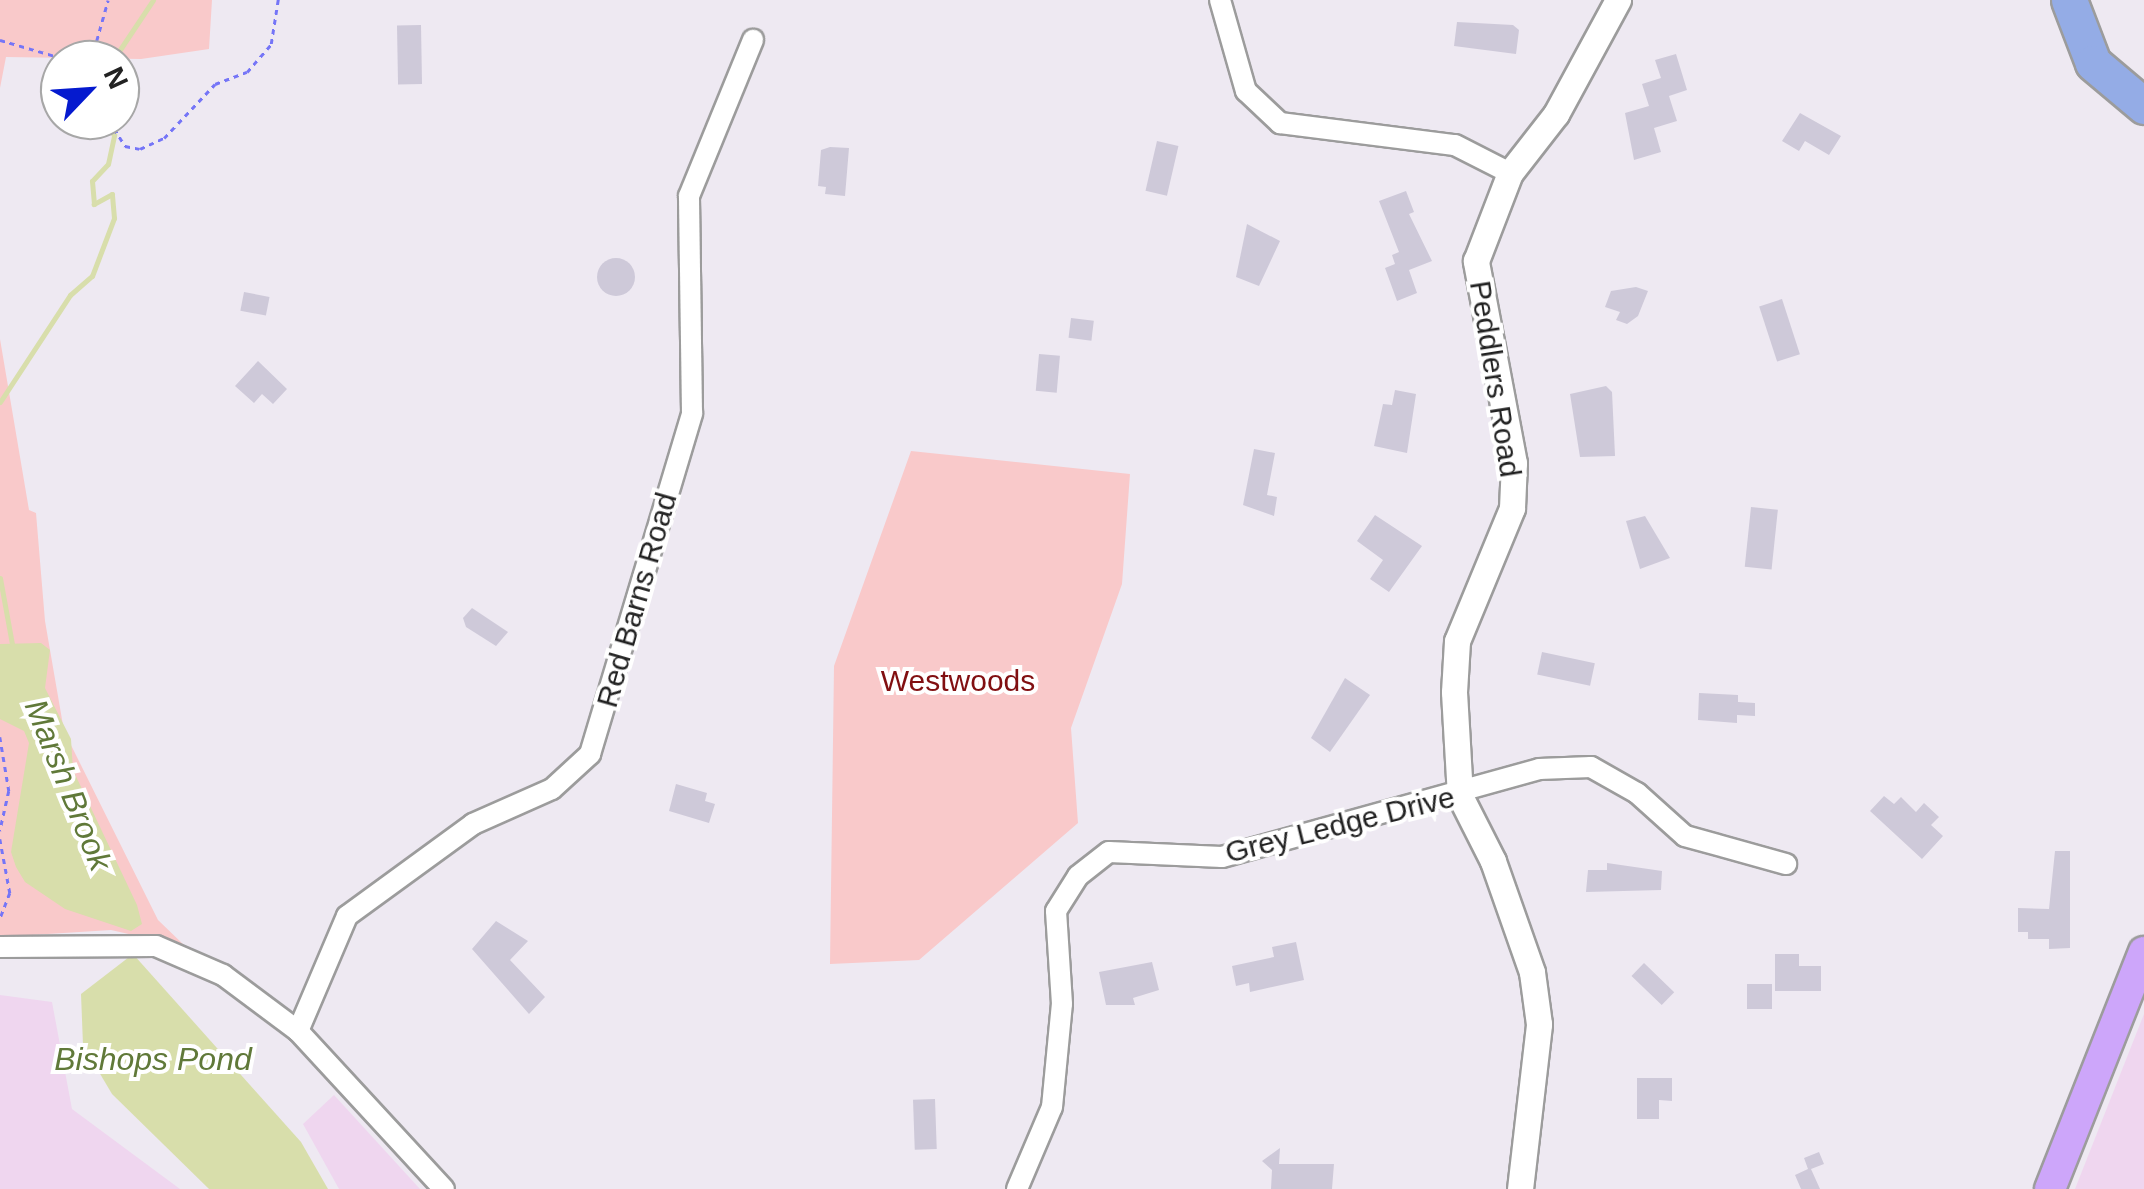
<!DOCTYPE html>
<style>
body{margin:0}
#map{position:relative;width:2144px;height:1189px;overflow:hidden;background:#eee9f2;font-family:Helvetica,sans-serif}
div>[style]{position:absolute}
.farmland>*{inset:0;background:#efd6ef}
.park>*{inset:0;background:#f9c9ca}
.water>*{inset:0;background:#d8deab}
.stream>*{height:5px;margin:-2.5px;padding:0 2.5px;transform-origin:2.5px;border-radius:2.5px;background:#d8deab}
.building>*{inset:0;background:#cec9d9;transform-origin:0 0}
.round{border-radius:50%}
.path>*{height:2.5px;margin-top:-1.25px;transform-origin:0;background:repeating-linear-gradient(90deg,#7575f7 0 5px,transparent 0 10px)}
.roads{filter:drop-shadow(2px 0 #9c9c9c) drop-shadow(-2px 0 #9c9c9c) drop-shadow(0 2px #9c9c9c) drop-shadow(0 -2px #9c9c9c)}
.minor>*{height:20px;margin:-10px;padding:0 10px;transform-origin:10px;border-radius:10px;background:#fff}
.tertiary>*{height:25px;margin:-12.5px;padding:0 12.5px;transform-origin:12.5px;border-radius:12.5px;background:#fff}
.primary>*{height:30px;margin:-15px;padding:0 15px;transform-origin:15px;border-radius:15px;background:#cda6fa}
.motorway>*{height:35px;margin:-17.5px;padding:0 17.5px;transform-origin:17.5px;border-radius:17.5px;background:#94ace6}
span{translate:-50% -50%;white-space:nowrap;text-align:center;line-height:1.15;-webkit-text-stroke:8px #fff;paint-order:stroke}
.street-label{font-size:30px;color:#222}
.park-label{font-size:30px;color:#810f11}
.water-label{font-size:32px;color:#607939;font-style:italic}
.north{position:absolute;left:40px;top:40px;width:100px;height:100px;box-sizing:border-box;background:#fff;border:2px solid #a7a7a7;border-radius:50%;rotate:65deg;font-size:28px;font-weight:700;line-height:40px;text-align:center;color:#222}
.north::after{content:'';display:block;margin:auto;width:35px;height:45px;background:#051acf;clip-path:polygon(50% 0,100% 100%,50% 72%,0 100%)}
</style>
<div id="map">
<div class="farmland">
<i style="clip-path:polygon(0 995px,52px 1002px,72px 1109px,180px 1189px,0 1189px)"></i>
<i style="clip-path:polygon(2144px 1014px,2144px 1189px,2075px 1189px)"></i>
<i style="clip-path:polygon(334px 1095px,420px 1189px,339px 1189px,303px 1124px)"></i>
</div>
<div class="park">
<i style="clip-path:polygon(0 0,212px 0,209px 49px,141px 59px,6px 57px,0 88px)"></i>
<i style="clip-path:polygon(0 339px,29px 510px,36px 513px,45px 621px,64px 731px,158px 920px,186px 947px,111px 930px,0 937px)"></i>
<i style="clip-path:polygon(911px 451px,1130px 474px,1122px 584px,1071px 728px,1078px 823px,919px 960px,830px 964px,834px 666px)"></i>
</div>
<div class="water">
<i style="clip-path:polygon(41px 643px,50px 650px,45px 688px,71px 739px,73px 770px,137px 905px,142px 924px,131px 931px,65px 909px,25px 882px,16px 867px,11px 852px,29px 743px,24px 731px,0 719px,0 644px)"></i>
<i style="clip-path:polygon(133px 954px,301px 1142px,328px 1189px,209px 1189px,112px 1094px,83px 1045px,81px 994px)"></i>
</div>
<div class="stream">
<i style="left:113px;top:60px;width:72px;rotate:-56.3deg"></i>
<i style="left:0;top:402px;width:128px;rotate:-56.8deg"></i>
<i style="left:70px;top:295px;width:29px;rotate:-41deg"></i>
<i style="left:92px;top:276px;width:62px;rotate:-69.2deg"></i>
<i style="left:114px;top:218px;width:24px;rotate:-95deg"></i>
<i style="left:112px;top:194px;width:21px;rotate:151deg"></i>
<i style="left:94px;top:204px;width:23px;rotate:-95deg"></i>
<i style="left:92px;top:181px;width:23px;rotate:-47deg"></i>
<i style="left:108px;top:164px;width:30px;rotate:-78deg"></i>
<i style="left:114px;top:135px;width:19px;rotate:-126deg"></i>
<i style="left:0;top:578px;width:67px;rotate:79.7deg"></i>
</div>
<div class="building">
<i style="clip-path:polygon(1457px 22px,1513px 25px,1519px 30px,1516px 54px,1454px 46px)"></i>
<i style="left:421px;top:25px;width:59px;height:24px;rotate:89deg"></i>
<i style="clip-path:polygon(1676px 54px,1687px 90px,1669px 96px,1677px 121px,1654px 128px,1661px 152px,1634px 160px,1625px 113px,1649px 106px,1642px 84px,1661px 78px,1655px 60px)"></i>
<i style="clip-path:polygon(1800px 113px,1841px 136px,1829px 155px,1805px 141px,1799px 151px,1782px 141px)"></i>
<i style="left:1157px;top:141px;width:22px;height:51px;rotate:13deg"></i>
<i style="clip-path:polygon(830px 147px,849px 148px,845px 196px,825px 194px,826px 187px,818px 186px,821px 150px)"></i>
<i style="clip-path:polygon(1406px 191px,1414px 212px,1409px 214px,1432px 261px,1409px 270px,1417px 293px,1397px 301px,1385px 268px,1395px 264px,1392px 255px,1399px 252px,1379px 201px)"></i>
<i style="clip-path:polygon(1247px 224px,1280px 241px,1259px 286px,1236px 277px)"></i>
<i class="round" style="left:597px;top:258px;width:38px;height:38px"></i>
<i style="clip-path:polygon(1636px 287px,1648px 291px,1638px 316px,1627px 324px,1616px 320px,1620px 312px,1605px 307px,1611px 291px)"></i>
<i style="left:244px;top:292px;width:26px;height:19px;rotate:11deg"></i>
<i style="left:1782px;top:299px;width:58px;height:24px;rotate:72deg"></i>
<i style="left:1071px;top:318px;width:23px;height:20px;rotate:7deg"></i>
<i style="left:1039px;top:354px;width:21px;height:37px;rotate:5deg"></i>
<i style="clip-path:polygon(258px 361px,287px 389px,273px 404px,262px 394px,254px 403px,235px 386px)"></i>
<i style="clip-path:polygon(1606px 386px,1612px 392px,1615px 456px,1580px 457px,1570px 394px)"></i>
<i style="clip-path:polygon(1395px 390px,1416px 394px,1407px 453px,1374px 446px,1383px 404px,1392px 405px)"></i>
<i style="clip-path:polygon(1254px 449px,1275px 453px,1267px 495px,1277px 497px,1274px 516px,1243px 505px)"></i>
<i style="left:1751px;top:507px;width:27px;height:60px;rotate:6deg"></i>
<i style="clip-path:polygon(1375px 515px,1422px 546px,1389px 592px,1370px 579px,1383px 560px,1357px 541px)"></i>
<i style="clip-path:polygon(1645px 516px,1670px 558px,1640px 569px,1626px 521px)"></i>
<i style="clip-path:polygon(472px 608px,508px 632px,496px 646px,466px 627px,463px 618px)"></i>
<i style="left:1542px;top:652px;width:54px;height:23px;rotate:12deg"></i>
<i style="clip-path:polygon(1345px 678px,1370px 695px,1330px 752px,1311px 738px)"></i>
<i style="clip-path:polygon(1699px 693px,1738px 695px,1738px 702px,1755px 703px,1755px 716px,1737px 715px,1737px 723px,1698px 720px)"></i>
<i style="clip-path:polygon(676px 784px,707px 793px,705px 801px,715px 804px,709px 823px,669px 811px)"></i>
<i style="clip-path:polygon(1884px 796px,1894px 804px,1901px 797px,1916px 812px,1924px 803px,1939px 817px,1931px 825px,1943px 836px,1922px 859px,1870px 811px)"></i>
<i style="clip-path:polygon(2055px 851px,2070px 851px,2070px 948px,2049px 949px,2049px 939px,2028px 939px,2028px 932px,2018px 932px,2018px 908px,2049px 909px)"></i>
<i style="clip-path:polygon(1607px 863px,1662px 871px,1661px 890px,1586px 892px,1588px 870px,1607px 870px)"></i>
<i style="clip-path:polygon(496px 921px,528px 941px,510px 960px,545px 997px,529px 1014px,472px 949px)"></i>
<i style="clip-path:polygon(1296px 942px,1304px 980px,1250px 992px,1249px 983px,1236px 986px,1232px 966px,1274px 957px,1272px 947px)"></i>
<i style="clip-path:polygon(1775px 954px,1799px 954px,1799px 966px,1821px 966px,1821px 991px,1775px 991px)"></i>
<i style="clip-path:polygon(1152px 962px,1159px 990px,1133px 998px,1135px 1005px,1106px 1005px,1099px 972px)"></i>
<i style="left:1644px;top:963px;width:42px;height:18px;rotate:44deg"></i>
<i style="left:1747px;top:984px;width:25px;height:25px"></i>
<i style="clip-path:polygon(1637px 1078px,1672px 1078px,1672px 1101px,1659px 1100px,1659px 1119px,1637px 1119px)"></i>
<i style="left:935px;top:1099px;width:50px;height:22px;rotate:88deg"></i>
<i style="clip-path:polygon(1280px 1148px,1279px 1164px,1334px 1164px,1332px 1189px,1271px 1189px,1272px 1170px,1262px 1161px)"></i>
<i style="clip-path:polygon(1819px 1152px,1824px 1164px,1811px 1169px,1820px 1189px,1801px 1189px,1795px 1175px,1808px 1169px,1804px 1158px)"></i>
</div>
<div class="path">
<i style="left:0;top:40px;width:72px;rotate:16.2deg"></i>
<i style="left:91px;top:60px;width:62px;rotate:-74.2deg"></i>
<i style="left:109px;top:120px;width:31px;rotate:58deg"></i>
<i style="left:125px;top:146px;width:15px;rotate:11deg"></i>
<i style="left:140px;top:149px;width:26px;rotate:-25deg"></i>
<i style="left:164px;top:138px;width:74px;rotate:-46.6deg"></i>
<i style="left:215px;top:84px;width:34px;rotate:-21deg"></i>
<i style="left:247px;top:72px;width:37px;rotate:-49deg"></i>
<i style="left:271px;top:44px;width:45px;rotate:-81deg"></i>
<i style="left:0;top:737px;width:55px;rotate:80.5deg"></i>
<i style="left:9px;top:791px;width:41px;rotate:102.7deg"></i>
<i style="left:0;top:839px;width:55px;rotate:79.5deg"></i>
<i style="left:10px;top:893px;width:28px;rotate:111deg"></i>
</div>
<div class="roads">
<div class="minor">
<i style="left:1220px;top:0;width:95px;rotate:74.1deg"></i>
<i style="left:1246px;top:91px;width:47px;rotate:43.3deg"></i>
<i style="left:1280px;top:123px;width:176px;rotate:7.2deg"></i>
<i style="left:1455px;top:145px;width:62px;rotate:27deg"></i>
<i style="left:0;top:947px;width:156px;rotate:-0.4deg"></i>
<i style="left:156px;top:946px;width:73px;rotate:23.4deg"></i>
<i style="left:223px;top:975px;width:94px;rotate:36.7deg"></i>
<i style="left:298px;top:1031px;width:215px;rotate:47.3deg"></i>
<i style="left:298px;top:1031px;width:125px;rotate:-66.9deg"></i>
<i style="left:347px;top:916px;width:156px;rotate:-36.1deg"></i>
<i style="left:473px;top:824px;width:86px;rotate:-23.9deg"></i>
<i style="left:552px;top:789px;width:52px;rotate:-42.6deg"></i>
<i style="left:590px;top:754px;width:356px;rotate:-73.3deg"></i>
<i style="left:692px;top:413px;width:217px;rotate:-90.8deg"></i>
<i style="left:689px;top:196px;width:169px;rotate:-67.7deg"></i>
<i style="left:1017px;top:1189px;width:89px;rotate:-66.9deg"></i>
<i style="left:1052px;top:1107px;width:103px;rotate:-84.5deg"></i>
<i style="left:1062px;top:1004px;width:93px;rotate:-93.7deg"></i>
<i style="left:1056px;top:911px;width:41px;rotate:-57.8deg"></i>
<i style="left:1078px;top:876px;width:39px;rotate:-38deg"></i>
<i style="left:1109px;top:852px;width:113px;rotate:2.5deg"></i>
<i style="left:1222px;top:857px;width:329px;rotate:-15.5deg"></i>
<i style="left:1539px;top:769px;width:52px;rotate:-2.2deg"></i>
<i style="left:1591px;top:767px;width:53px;rotate:29.5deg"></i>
<i style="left:1637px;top:793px;width:64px;rotate:41.9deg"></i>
<i style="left:1685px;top:836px;width:105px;rotate:15.5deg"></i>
</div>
<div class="tertiary">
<i style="left:1520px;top:1189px;width:166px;rotate:-83.4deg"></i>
<i style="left:1539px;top:1024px;width:52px;rotate:-97.7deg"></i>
<i style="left:1532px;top:972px;width:118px;rotate:-109.4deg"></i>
<i style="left:1493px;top:861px;width:73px;rotate:-116.9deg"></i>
<i style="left:1460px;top:796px;width:104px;rotate:-93.3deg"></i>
<i style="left:1454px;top:692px;width:51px;rotate:-86.6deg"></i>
<i style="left:1457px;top:641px;width:144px;rotate:-67.5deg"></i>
<i style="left:1512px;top:508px;width:45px;rotate:-87.5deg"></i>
<i style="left:1514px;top:463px;width:206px;rotate:-100.7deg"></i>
<i style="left:1476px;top:261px;width:94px;rotate:-68.9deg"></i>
<i style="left:1510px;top:173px;width:75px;rotate:-52.1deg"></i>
<i style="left:1556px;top:114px;width:130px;rotate:-61.5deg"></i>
</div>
<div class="primary">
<i style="left:2050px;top:1189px;width:255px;rotate:-68.4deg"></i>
</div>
<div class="motorway">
<i style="left:2069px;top:0;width:67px;rotate:69.1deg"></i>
<i style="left:2093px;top:63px;width:67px;rotate:40.1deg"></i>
</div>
</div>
<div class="street-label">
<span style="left:1495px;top:379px;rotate:81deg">Peddlers Road</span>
<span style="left:637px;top:600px;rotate:-74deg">Red Barns Road</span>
<span style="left:1340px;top:825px;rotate:-14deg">Grey Ledge Drive</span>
</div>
<div class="park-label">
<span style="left:958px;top:681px">Westwoods</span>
</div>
<div class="water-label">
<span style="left:68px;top:785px;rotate:68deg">Marsh Brook</span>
<span style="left:153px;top:1059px">Bishops Pond</span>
</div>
<div class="north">N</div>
</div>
